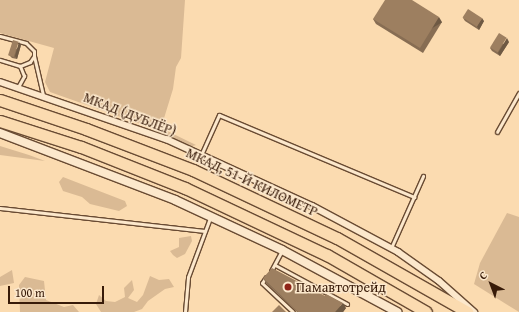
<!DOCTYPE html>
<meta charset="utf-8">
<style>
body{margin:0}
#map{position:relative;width:519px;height:312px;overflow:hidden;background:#fbdbb0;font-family:"Gentium Book Plus",serif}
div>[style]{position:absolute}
.green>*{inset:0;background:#daba94}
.roads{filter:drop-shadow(1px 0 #694b33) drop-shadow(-1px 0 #694b33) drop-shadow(0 1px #694b33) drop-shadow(0 -1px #694b33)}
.lane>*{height:3px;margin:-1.5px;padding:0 1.5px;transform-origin:1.5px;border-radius:1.5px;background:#fce8cc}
.street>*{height:6px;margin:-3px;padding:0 3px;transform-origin:3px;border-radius:3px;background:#fce8cc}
.secondary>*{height:8px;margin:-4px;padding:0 4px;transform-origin:4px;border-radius:4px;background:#fce8cc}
.highway>*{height:11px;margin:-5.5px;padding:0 5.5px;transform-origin:5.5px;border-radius:5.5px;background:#fbdbb0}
.wall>*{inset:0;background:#876d53}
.shaded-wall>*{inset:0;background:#6e5943;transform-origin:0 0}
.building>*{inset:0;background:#9d7f60;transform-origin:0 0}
.dots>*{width:11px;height:11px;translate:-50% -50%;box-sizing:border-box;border:2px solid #fce8cc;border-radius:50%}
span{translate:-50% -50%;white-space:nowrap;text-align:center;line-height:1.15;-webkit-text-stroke:3px #fce8cc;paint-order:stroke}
.street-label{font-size:14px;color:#381b09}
.poi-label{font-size:14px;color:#381b09}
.left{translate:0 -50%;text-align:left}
.north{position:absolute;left:471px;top:264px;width:40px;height:40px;-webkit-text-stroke:3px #fce8cc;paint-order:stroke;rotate:318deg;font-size:11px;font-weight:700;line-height:16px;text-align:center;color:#381b09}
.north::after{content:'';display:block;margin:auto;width:14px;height:18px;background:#381b09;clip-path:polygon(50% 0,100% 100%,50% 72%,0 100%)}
.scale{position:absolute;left:8px;top:286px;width:96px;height:18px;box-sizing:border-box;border:2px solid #381b09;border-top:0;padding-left:5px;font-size:12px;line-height:14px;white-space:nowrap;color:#381b09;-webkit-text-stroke:3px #fce8cc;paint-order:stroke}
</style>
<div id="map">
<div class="green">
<i style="clip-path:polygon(0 0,185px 0,181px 58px,176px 67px,173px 89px,161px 128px,196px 145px,189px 147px,149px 127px,50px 92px,45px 82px,54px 48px,0 33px)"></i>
<i style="clip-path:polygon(0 146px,29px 155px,45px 161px,0 155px)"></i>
<i style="clip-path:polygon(63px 177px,125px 201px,127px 206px,119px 211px,90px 204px,82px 197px,63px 191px,59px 182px)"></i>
<i style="clip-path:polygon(507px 213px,519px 217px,519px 312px,474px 284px,480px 263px)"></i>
<i style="clip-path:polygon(191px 236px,192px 241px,185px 254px,177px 258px,173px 255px,170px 251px,179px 247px,179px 238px)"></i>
<i style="clip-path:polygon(12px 270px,14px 283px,0 286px,0 277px)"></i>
<i style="clip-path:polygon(150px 276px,159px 280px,169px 279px,174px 287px,165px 289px,148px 301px,142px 309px,134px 312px,101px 312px,96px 304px,99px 295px,106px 301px,115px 302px,125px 297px,124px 288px,132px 280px,134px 290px,128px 298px,137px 302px,143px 295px)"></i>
<i style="clip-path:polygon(25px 277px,44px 281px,46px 300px,64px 307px,73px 305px,79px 312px,20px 312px,19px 285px)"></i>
</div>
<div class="roads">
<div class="lane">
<i style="left:0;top:36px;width:27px;rotate:15deg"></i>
<i style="left:26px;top:43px;width:11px;rotate:45deg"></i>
<i style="left:34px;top:51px;width:5px;rotate:90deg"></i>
<i style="left:34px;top:56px;width:7px;rotate:124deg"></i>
<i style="left:30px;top:62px;width:11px;rotate:158deg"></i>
<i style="left:20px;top:66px;width:21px;rotate:-163deg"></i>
<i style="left:34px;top:56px;width:40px;rotate:77deg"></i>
<i style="left:18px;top:87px;width:13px;rotate:-61deg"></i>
<i style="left:24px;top:76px;width:11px;rotate:-112deg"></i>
<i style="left:497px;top:132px;width:45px;rotate:-60.6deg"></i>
<i style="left:201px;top:155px;width:44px;rotate:-65.8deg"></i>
<i style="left:219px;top:115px;width:212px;rotate:22.8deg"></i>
<i style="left:0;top:208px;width:206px;rotate:6.4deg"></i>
<i style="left:391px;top:248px;width:79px;rotate:-66deg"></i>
<i style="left:275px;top:265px;width:82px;rotate:28.4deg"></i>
<i style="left:271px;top:271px;width:21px;rotate:-62deg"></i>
<i style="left:266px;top:277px;width:7px;rotate:124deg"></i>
<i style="left:262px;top:283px;width:42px;rotate:43.1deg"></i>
<i style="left:185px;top:312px;width:35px;rotate:-85deg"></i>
<i style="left:188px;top:277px;width:63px;rotate:-69.6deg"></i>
</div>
<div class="street">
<i style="left:0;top:82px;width:176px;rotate:19deg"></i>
<i style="left:166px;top:139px;width:161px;rotate:24.7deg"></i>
<i style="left:312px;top:206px;width:98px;rotate:28.1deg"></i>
<i style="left:398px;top:252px;width:50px;rotate:35.3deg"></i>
<i style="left:439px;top:281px;width:47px;rotate:41.5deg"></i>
</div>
<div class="secondary">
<i style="left:0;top:133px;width:187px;rotate:20.9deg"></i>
<i style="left:175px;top:200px;width:118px;rotate:25deg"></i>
<i style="left:282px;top:250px;width:131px;rotate:28.3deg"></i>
</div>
<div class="highway">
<i style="left:0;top:100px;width:91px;rotate:18.6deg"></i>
<i style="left:86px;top:129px;width:115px;rotate:21deg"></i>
<i style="left:193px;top:170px;width:159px;rotate:25.3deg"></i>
<i style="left:337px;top:238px;width:150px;rotate:29.6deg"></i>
<i style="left:0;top:121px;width:85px;rotate:17.8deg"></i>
<i style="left:81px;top:147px;width:112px;rotate:21.5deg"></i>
<i style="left:185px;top:188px;width:157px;rotate:25.3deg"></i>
<i style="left:327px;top:255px;width:114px;rotate:29.9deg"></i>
</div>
</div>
<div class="wall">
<i style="clip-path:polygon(463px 18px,484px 21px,479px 30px,465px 21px)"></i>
<i style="clip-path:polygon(373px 19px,442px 22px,423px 53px,376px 24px)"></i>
<i style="clip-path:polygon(509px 42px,500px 56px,492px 51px,490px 48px)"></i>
<i style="clip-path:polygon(21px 45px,17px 59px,12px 58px,9px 55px)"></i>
<i style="clip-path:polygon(263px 278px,346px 308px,343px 312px,297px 312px,266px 283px)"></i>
</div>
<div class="shaded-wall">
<i style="left:439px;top:17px;width:6px;height:36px;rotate:59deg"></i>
<i style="clip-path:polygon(482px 18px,484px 21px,479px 30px,477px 26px)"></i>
<i style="clip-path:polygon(507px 38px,509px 42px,500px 56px,498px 53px)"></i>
<i style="clip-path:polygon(19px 42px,21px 45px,17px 59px,15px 56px)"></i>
<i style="clip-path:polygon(343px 303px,346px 308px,343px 312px,335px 312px)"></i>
</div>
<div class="building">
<i style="clip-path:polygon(385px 0,412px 0,439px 17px,420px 48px,373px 19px)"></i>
<i style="left:468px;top:9px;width:17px;height:10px;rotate:33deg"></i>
<i style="left:499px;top:33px;width:9px;height:17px;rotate:32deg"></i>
<i style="left:13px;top:40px;width:6px;height:16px;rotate:18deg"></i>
<i style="clip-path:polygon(272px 268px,325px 296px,326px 294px,343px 303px,335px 312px,298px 312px,263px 278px)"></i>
<i style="clip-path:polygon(279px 305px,286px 312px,272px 312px)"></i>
</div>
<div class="dots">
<i style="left:288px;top:287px;background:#8f2418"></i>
</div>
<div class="street-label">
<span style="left:130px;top:114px;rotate:21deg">МКАД (ДУБЛЁР)</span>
<span style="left:252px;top:182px;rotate:25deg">МКАД, 51-Й КИЛОМЕТР</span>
</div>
<div class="poi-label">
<span class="left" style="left:296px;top:287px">Памавтотрейд</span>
</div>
<div class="north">С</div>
<div class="scale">100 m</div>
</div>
